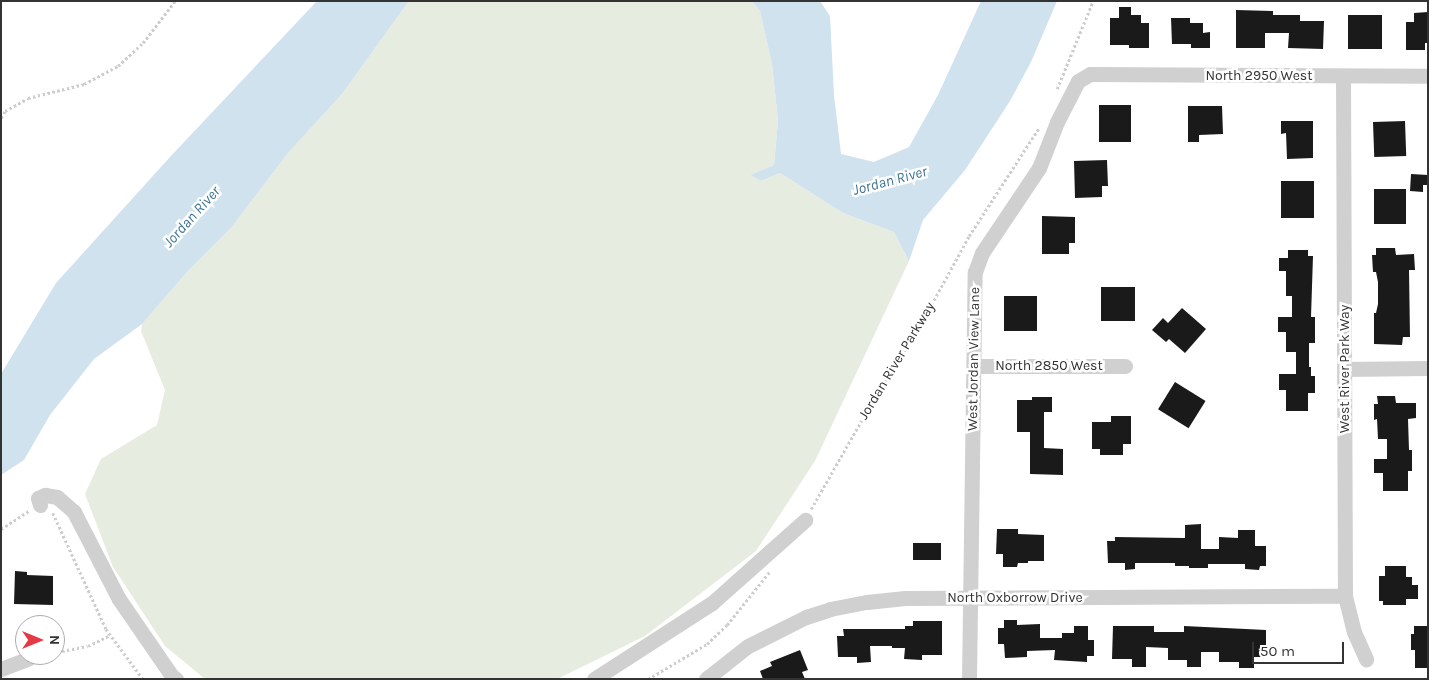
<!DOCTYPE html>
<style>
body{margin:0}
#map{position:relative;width:1429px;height:680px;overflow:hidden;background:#fff;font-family:Karla,sans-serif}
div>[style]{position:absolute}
.green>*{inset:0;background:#e6ecdf}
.water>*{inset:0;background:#cfe2ee}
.building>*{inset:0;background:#1a1a1a;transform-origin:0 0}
.path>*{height:2.5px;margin-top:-1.25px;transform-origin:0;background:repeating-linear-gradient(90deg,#cdcdcd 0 2.5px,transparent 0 5px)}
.minor>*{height:15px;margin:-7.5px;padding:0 7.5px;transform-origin:7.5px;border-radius:7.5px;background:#d0d0d0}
span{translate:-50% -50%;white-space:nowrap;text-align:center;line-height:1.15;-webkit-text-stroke:5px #fff;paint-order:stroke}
.street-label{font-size:14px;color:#333}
.water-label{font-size:15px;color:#3f7597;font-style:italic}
.frame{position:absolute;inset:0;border:2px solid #333;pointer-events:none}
.north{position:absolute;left:15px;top:615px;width:50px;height:50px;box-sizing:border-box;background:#fff;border:1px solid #adadad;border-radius:50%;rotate:90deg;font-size:14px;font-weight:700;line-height:20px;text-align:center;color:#333}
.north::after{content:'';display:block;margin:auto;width:18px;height:22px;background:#e63946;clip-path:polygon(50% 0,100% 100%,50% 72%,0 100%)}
.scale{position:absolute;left:1252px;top:642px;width:92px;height:22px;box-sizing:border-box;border:2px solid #333;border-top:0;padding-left:6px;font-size:15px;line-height:18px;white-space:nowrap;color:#333;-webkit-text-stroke:4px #fff;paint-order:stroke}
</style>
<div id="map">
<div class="green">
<i style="clip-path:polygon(409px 1px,752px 1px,760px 11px,772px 64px,778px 121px,774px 165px,752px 175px,761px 181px,780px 173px,843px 213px,894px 232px,909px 261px,815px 461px,756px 551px,645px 636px,557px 679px,205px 679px,165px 646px,113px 567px,85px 494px,101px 459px,157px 425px,165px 390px,141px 331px,142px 324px,187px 272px,231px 228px,288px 153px,342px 94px)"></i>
</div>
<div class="water">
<i style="clip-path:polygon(317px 1px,409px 1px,342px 94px,288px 153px,231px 228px,187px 272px,142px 324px,94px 359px,50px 415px,24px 460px,1px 475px,1px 374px,56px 283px,170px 157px)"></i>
<i style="clip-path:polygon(752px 1px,820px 1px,830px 16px,834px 95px,841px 154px,874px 162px,909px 147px,938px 95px,981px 1px,1057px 1px,1031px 62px,1010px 101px,965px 170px,923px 220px,909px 261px,894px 232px,843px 213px,780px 173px,761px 181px,751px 175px,774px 165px,778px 121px,772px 64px,760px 11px)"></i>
</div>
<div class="building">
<i style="clip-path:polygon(1119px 7px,1131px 7px,1131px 15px,1141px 15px,1141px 23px,1149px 23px,1149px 48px,1129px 48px,1129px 45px,1110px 45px,1110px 18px,1119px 18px)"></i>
<i style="clip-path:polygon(1236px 10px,1273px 11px,1273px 15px,1300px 15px,1300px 21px,1324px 21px,1323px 49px,1288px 48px,1289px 33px,1265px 33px,1265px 48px,1236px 48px)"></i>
<i style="clip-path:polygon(1428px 12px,1428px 43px,1425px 43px,1425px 50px,1406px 50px,1406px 22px,1414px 22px,1414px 13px)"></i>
<i style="left:1348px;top:15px;width:34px;height:34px"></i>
<i style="clip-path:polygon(1171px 18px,1190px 18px,1190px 23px,1203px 23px,1203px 33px,1210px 32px,1210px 48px,1191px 48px,1191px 44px,1172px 44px)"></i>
<i style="left:1099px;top:105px;width:32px;height:37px"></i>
<i style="clip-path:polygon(1188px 106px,1222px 106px,1223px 134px,1199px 135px,1199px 142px,1188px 142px)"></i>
<i style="clip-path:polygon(1281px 121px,1313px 121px,1313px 158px,1287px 159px,1286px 133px,1281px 134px)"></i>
<i style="left:1405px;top:121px;width:35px;height:32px;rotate:88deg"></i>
<i style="clip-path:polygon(1107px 160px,1108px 186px,1102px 186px,1102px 197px,1075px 198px,1074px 161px)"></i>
<i style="clip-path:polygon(1411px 174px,1428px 175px,1428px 185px,1423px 185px,1423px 192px,1410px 191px)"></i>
<i style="left:1281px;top:181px;width:33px;height:37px"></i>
<i style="left:1374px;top:189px;width:32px;height:35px"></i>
<i style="clip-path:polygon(1042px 216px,1075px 217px,1075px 243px,1069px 243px,1069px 254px,1042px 254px)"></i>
<i style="clip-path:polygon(1376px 248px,1395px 248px,1396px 255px,1414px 254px,1415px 270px,1409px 270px,1410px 337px,1403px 337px,1402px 345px,1374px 344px,1374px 313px,1376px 313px,1378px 304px,1378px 282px,1376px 272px,1373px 272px,1372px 255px,1376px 255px)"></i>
<i style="clip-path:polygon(1288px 250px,1308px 250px,1308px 256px,1313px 256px,1311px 317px,1315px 317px,1315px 343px,1309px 343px,1309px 367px,1311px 367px,1311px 376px,1315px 376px,1315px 393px,1308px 393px,1308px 411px,1286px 411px,1286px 390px,1279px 390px,1279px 374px,1296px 374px,1296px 352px,1286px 352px,1286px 332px,1278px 332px,1278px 317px,1292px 317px,1292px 296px,1286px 296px,1286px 271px,1279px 271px,1279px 258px,1288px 258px)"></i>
<i style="left:1101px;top:287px;width:34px;height:34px"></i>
<i style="left:1037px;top:296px;width:35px;height:33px;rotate:90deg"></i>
<i style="clip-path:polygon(1182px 308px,1206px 329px,1185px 353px,1169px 339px,1166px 342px,1152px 330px,1163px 318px,1168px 323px)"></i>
<i style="left:1175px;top:382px;width:36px;height:32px;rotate:32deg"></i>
<i style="clip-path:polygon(1377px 396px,1395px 396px,1396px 403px,1416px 403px,1416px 418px,1408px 419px,1409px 450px,1412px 450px,1412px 471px,1408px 471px,1408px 491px,1383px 491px,1383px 473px,1374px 473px,1374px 459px,1387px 459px,1387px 439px,1378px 439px,1377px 419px,1374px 420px,1374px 404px,1378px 404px)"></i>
<i style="clip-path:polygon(1032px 397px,1052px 397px,1052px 412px,1044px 412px,1044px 448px,1063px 449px,1063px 475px,1030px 474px,1030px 432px,1017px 432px,1017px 400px,1032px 400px)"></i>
<i style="clip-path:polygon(1111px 416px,1131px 416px,1131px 444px,1123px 444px,1123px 455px,1100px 455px,1100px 449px,1092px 449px,1092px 422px,1111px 422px)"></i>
<i style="clip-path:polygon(1201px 524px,1201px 549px,1219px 549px,1219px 537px,1238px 538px,1238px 530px,1255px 530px,1255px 546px,1266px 546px,1266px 566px,1260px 566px,1259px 570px,1245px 569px,1245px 564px,1208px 564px,1208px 568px,1189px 568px,1189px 566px,1175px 566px,1175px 563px,1135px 563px,1135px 569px,1125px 570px,1125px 563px,1108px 563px,1107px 541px,1115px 541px,1115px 537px,1185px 538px,1185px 525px)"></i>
<i style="clip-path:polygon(997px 529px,1018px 529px,1018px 534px,1044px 535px,1044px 561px,1028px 561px,1028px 563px,1018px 563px,1017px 567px,1003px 567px,1003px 554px,996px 554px)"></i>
<i style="left:913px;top:543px;width:28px;height:17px"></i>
<i style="clip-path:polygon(1385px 566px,1406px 566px,1406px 577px,1412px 577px,1412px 585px,1418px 585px,1418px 599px,1406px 599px,1406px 605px,1383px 605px,1383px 601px,1379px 601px,1379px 576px,1385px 576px)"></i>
<i style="clip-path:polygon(15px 571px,27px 572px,27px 575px,53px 576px,53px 605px,14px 604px)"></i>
<i style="clip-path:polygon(1004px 620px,1017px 620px,1017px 625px,1040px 624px,1040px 638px,1062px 638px,1062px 633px,1074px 633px,1074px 626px,1088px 626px,1088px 640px,1094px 640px,1094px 656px,1087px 656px,1087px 662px,1054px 660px,1055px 650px,1027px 651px,1027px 657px,1005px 658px,1004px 644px,998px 644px,998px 628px,1004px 628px)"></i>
<i style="clip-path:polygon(913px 621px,942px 621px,942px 655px,922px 655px,922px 660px,904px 659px,905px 648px,892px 648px,892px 646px,870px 646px,871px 662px,857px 663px,857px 657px,838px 657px,837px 636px,844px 636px,843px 629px,905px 629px,905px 626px,913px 626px)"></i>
<i style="clip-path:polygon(1113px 626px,1154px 626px,1154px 632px,1184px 632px,1184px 626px,1266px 630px,1266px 657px,1254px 657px,1254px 668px,1239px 668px,1239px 662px,1219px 662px,1219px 652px,1201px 652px,1201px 667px,1187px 667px,1187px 660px,1168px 660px,1168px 648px,1146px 647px,1146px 667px,1132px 667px,1132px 659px,1112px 659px)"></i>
<i style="clip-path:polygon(1414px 626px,1428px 626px,1428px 668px,1415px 668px,1415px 650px,1411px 650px,1411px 634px,1414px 634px)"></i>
<i style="clip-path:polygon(800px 650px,808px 670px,802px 672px,805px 679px,763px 679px,760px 671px,772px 666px,770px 662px)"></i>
</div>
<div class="path">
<i style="left:1057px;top:89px;width:95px;rotate:-67.8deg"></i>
<i style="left:1px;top:118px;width:8px;rotate:-60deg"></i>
<i style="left:5px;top:111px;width:26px;rotate:-29deg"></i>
<i style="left:28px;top:98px;width:58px;rotate:-14deg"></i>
<i style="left:84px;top:84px;width:38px;rotate:-28deg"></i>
<i style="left:118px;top:66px;width:34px;rotate:-43deg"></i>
<i style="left:143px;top:43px;width:53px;rotate:-52.7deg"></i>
<i style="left:811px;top:509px;width:123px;rotate:-60.3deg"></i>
<i style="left:872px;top:402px;width:84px;rotate:-57.6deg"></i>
<i style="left:917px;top:331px;width:108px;rotate:-61.3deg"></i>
<i style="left:969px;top:236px;width:129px;rotate:-57.1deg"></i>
<i style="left:53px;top:513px;width:128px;rotate:65.4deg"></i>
<i style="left:106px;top:629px;width:62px;rotate:53.5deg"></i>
<i style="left:1px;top:529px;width:33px;rotate:-33deg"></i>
<i style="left:62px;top:651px;width:26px;rotate:-11deg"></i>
<i style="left:88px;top:646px;width:25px;rotate:-26deg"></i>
<i style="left:648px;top:679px;width:69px;rotate:-30.7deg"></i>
<i style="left:707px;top:644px;width:28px;rotate:-44deg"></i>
<i style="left:727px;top:625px;width:70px;rotate:-51.3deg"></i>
</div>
<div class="minor">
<i style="left:1343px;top:76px;width:520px;rotate:89.78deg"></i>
<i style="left:1345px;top:596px;width:37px;rotate:76deg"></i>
<i style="left:1354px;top:632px;width:30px;rotate:66deg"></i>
<i style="left:974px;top:366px;width:151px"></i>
<i style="left:1345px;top:369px;width:83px;rotate:-0.7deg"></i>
<i style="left:40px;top:505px;width:7px;rotate:-106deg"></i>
<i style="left:38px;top:498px;width:8px;rotate:-23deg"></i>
<i style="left:45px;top:495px;width:12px;rotate:9deg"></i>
<i style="left:57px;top:497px;width:23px;rotate:41deg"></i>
<i style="left:74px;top:512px;width:98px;rotate:62.7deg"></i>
<i style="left:119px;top:599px;width:93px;rotate:55.5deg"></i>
<i style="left:172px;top:676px;width:5px;rotate:37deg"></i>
<i style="left:1px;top:669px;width:30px;rotate:-21deg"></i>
<i style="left:594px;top:679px;width:140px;rotate:-32.8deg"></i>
<i style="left:712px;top:603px;width:125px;rotate:-41.7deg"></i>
<i style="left:706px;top:679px;width:53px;rotate:-38.2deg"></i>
<i style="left:748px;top:646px;width:65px;rotate:-26.6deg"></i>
<i style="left:806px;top:617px;width:25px;rotate:-18deg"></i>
<i style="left:830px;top:609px;width:38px;rotate:-11deg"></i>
<i style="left:867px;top:602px;width:38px;rotate:-6deg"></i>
<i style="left:905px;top:598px;width:440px;rotate:-0.3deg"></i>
<i style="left:969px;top:679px;width:407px;rotate:-89.2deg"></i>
<i style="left:975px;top:272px;width:20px;rotate:-70deg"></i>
<i style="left:982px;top:253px;width:102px;rotate:-56.2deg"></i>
<i style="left:1039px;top:168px;width:49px;rotate:-68.6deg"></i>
<i style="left:1057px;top:122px;width:46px;rotate:-62.9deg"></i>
<i style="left:1078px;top:81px;width:14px;rotate:-30deg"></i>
<i style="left:1090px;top:74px;width:338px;rotate:0.3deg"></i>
</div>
<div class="street-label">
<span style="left:1259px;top:76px">North 2950 West</span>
<span style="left:974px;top:359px;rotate:-89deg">West Jordan View Lane</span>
<span style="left:897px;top:361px;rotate:-59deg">Jordan River Parkway</span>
<span style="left:1049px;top:366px">North 2850 West</span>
<span style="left:1345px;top:369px;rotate:-90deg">West River Park Way</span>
<span style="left:1015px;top:598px">North Oxborrow Drive</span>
</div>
<div class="water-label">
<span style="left:890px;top:181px;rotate:-15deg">Jordan River</span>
<span style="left:192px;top:217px;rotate:-48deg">Jordan River</span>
</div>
<div class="frame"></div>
<div class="north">N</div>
<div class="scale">50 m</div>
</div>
